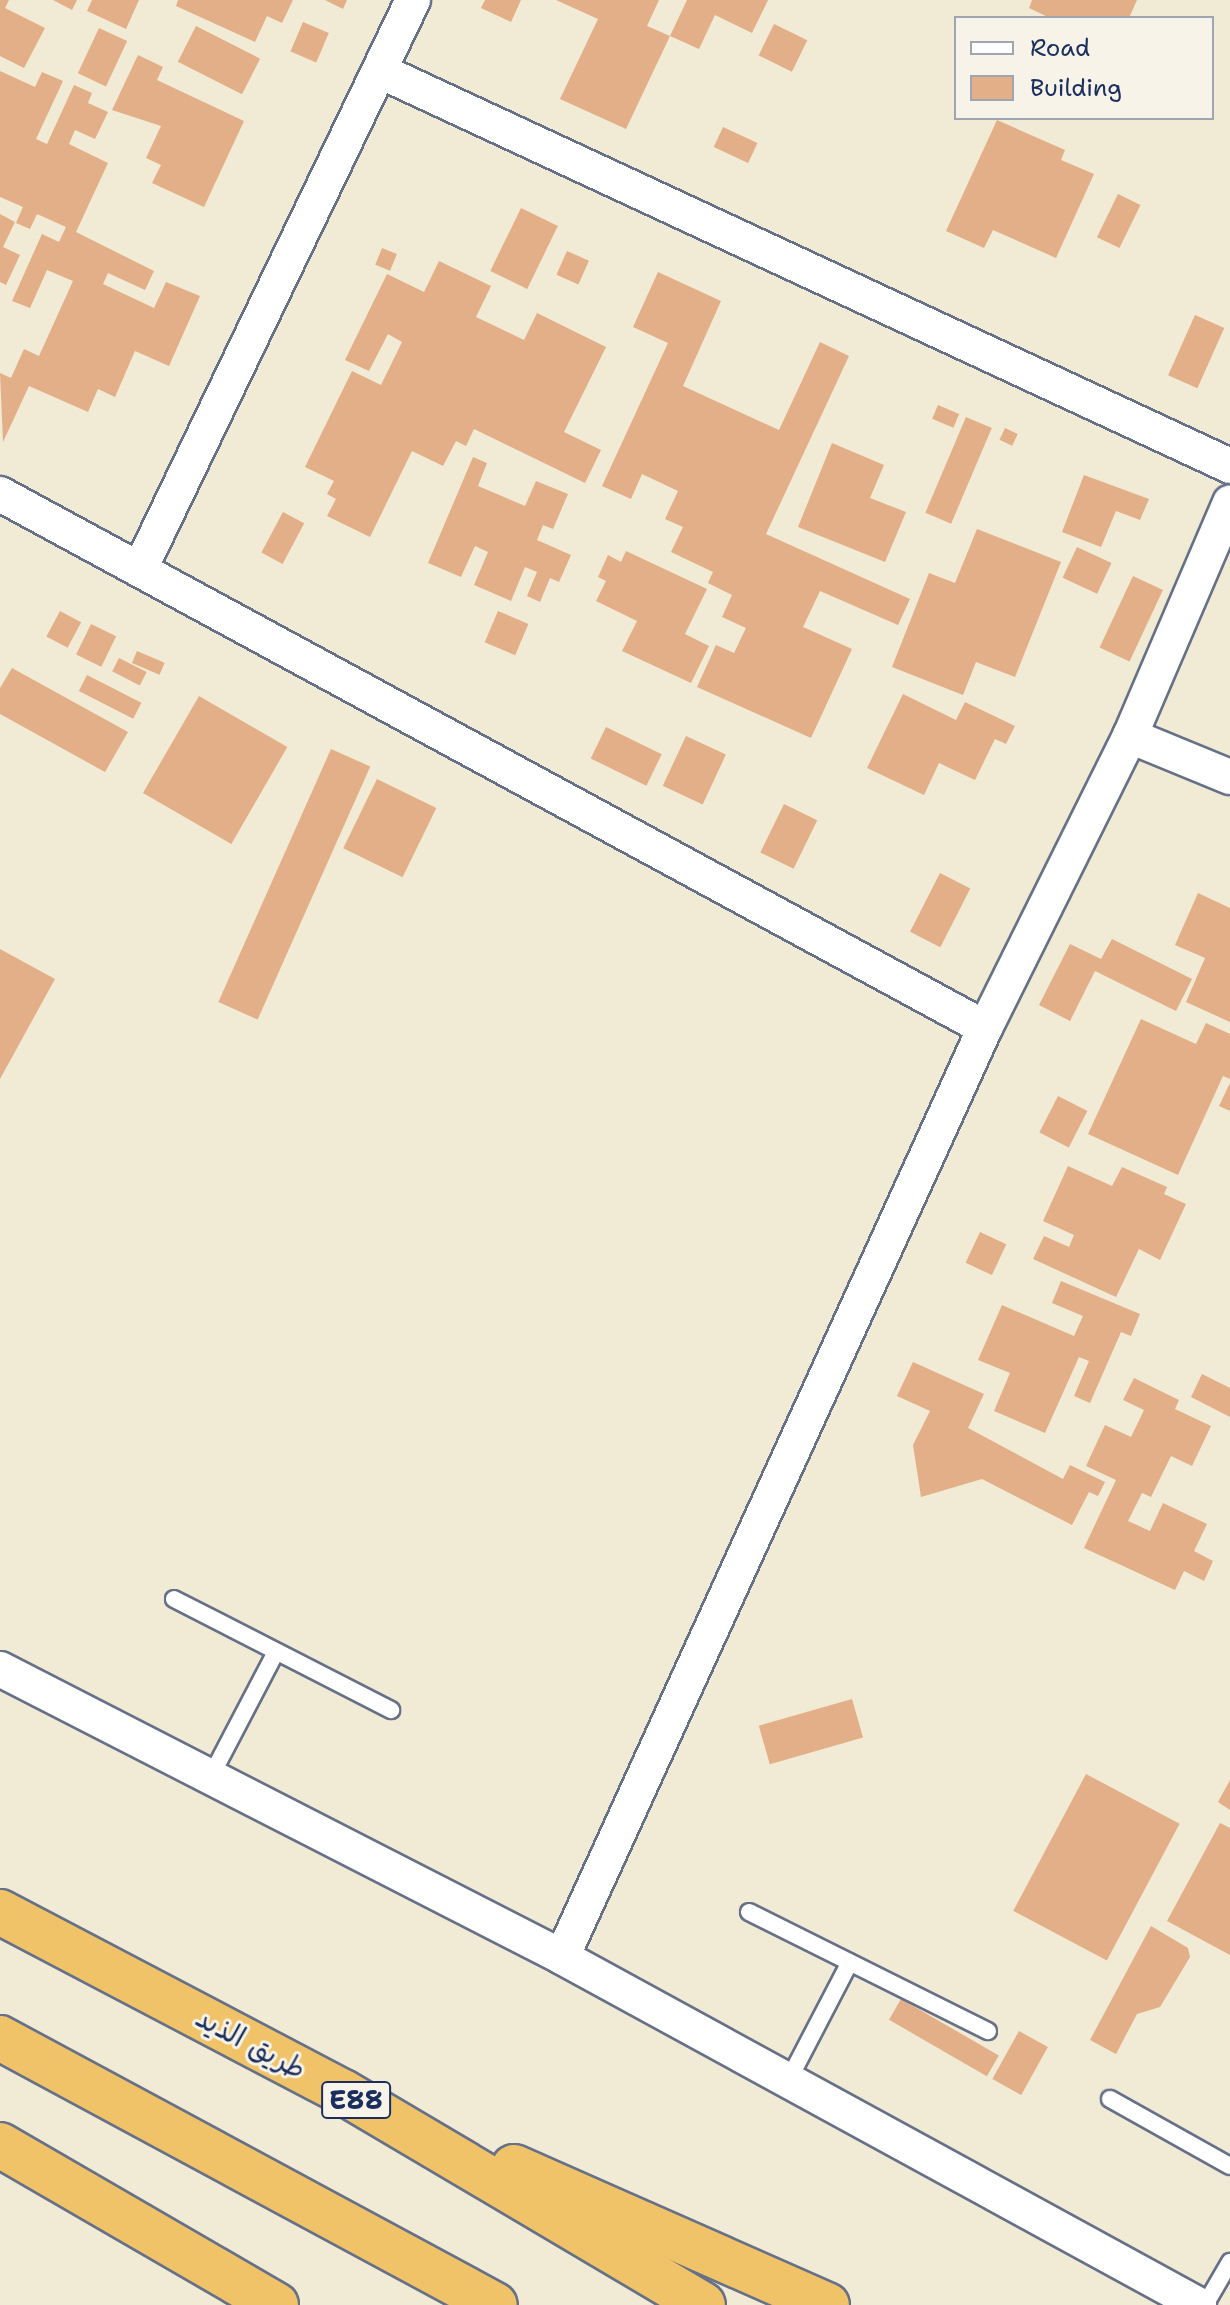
<!DOCTYPE html>
<meta charset="utf-8">
<style>
body{margin:0}
#map{position:relative;width:1230px;height:2305px;overflow:hidden;background:#f1ead4;font-family:"Shantell Sans","Playpen Sans Arabic",sans-serif}
div>[style]{position:absolute}
.building>*{inset:0;background:#e3af88;transform-origin:0 0}
.roads{filter:drop-shadow(2px 0 #667087) drop-shadow(-2px 0 #667087) drop-shadow(0 2px #667087) drop-shadow(0 -2px #667087)}
.lane>*{height:16px;margin:-8px;padding:0 8px;transform-origin:8px;border-radius:8px;background:#fff}
.street>*{height:34px;margin:-17px;padding:0 17px;transform-origin:17px;border-radius:17px;background:#fff}
.highway>*{height:44px;margin:-22px;padding:0 22px;transform-origin:22px;border-radius:22px;background:#f0c369}
span{translate:-50% -50%;white-space:nowrap;text-align:center;line-height:1.15;-webkit-text-stroke:6px #f7f3e8;paint-order:stroke}
.shield-label span{padding:2px 6px;background:#f7f3e8;border:2px solid;border-radius:6px;-webkit-text-stroke-width:0}
.shield-label{font-size:26px;color:#1b2f5e;font-weight:700}
.street-label{font-size:28px;color:#1b2f5e}
.legend{position:absolute;left:954px;top:16px;width:260px;height:104px;box-sizing:border-box;background:#f7f3e8;border:2px solid #9fa5b1;margin:0;padding:10px 14px;list-style:none;font-size:24px;color:#1b2f5e}
.legend li{display:flex;align-items:center;gap:16px;height:40px}
.legend b{width:40px;border:2px solid #9fa5b1}
</style>
<div id="map">
<div class="building">
<i style="clip-path:polygon(0 0,9px 0,5px 8px,45px 28px,24px 68px,0 56px)"></i>
<i style="clip-path:polygon(53px 0,77px 0,72px 10px)"></i>
<i style="clip-path:polygon(92px 0,139px 0,126px 29px,87px 11px)"></i>
<i style="clip-path:polygon(178px 0,293px 0,282px 23px,267px 16px,255px 42px,176px 6px)"></i>
<i style="clip-path:polygon(325px 0,347px 0,343px 9px)"></i>
<i style="clip-path:polygon(485px 0,521px 0,511px 22px,481px 8px)"></i>
<i style="clip-path:polygon(556px 0,659px 0,647px 26px,670px 36px,626px 129px,560px 99px,598px 19px)"></i>
<i style="clip-path:polygon(687px 0,768px 0,752px 33px,715px 15px,699px 49px,670px 36px)"></i>
<i style="clip-path:polygon(1032px 0,1137px 0,1129px 18px,1050px 18px,1029px 8px)"></i>
<i style="left:303px;top:22px;width:28px;height:32px;rotate:23deg"></i>
<i style="left:774px;top:24px;width:37px;height:35px;rotate:26deg"></i>
<i style="left:196px;top:26px;width:72px;height:40px;rotate:27deg"></i>
<i style="left:99px;top:28px;width:31px;height:50px;rotate:25deg"></i>
<i style="clip-path:polygon(138px 55px,163px 67px,157px 80px,244px 121px,204px 207px,152px 183px,161px 165px,146px 158px,161px 126px,112px 110px)"></i>
<i style="clip-path:polygon(0 71px,35px 87px,42px 72px,63px 81px,36px 139px,47px 144px,74px 85px,92px 93px,88px 103px,108px 112px,95px 139px,75px 130px,69px 144px,108px 163px,76px 232px,154px 271px,145px 290px,108px 273px,103px 284px,154px 308px,166px 282px,200px 296px,169px 366px,135px 351px,115px 397px,98px 389px,88px 412px,29px 386px,3px 442px,0 373px,11px 378px,24px 349px,39px 356px,73px 281px,47px 270px,30px 308px,12px 301px,42px 234px,59px 242px,66px 227px,37px 214px,30px 229px,16px 223px,23px 207px,0 197px)"></i>
<i style="clip-path:polygon(997px 120px,1065px 150px,1061px 160px,1094px 174px,1056px 258px,993px 230px,984px 248px,946px 231px)"></i>
<i style="left:723px;top:127px;width:38px;height:22px;rotate:25deg"></i>
<i style="left:1118px;top:194px;width:25px;height:48px;rotate:26deg"></i>
<i style="left:521px;top:208px;width:41px;height:70px;rotate:26deg"></i>
<i style="clip-path:polygon(0 214px,15px 222px,3px 247px,20px 255px,6px 285px,0 282px)"></i>
<i style="left:382px;top:248px;width:16px;height:18px;rotate:22deg"></i>
<i style="left:567px;top:251px;width:24px;height:26px;rotate:24deg"></i>
<i style="clip-path:polygon(439px 261px,491px 286px,476px 317px,524px 340px,537px 313px,606px 347px,564px 432px,601px 450px,585px 483px,474px 429px,466px 446px,456px 441px,443px 466px,412px 451px,370px 537px,327px 516px,336px 499px,327px 494px,334px 481px,305px 467px,352px 371px,381px 385px,402px 342px,388px 334px,369px 371px,345px 360px,387px 274px,424px 292px)"></i>
<i style="clip-path:polygon(658px 272px,721px 301px,683px 386px,779px 430px,820px 342px,849px 356px,766px 534px,910px 599px,898px 625px,820px 591px,803px 627px,852px 649px,811px 738px,697px 687px,716px 645px,734px 653px,746px 628px,722px 617px,732px 595px,708px 583px,713px 572px,671px 552px,683px 527px,665px 519px,678px 491px,642px 474px,631px 499px,602px 486px,668px 343px,633px 327px)"></i>
<i style="left:1195px;top:315px;width:32px;height:66px;rotate:24deg"></i>
<i style="left:938px;top:405px;width:23px;height:15px;rotate:23deg"></i>
<i style="left:966px;top:417px;width:28px;height:104px;rotate:23deg"></i>
<i style="left:1005px;top:428px;width:14px;height:13px;rotate:25deg"></i>
<i style="clip-path:polygon(832px 443px,884px 465px,870px 498px,906px 512px,885px 562px,798px 527px)"></i>
<i style="clip-path:polygon(473px 457px,487px 463px,478px 486px,525px 506px,536px 481px,568px 494px,553px 529px,543px 525px,537px 540px,571px 555px,559px 582px,550px 578px,540px 602px,527px 596px,537px 572px,525px 567px,511px 601px,474px 585px,488px 552px,475px 546px,461px 577px,428px 563px)"></i>
<i style="clip-path:polygon(1084px 475px,1149px 499px,1140px 520px,1116px 511px,1101px 547px,1062px 532px)"></i>
<i style="left:283px;top:512px;width:24px;height:46px;rotate:28deg"></i>
<i style="clip-path:polygon(977px 529px,1061px 562px,1015px 677px,976px 662px,963px 695px,892px 667px,929px 573px,955px 583px)"></i>
<i style="left:1077px;top:547px;width:38px;height:34px;rotate:25deg"></i>
<i style="clip-path:polygon(626px 551px,707px 589px,685px 634px,709px 646px,691px 683px,622px 651px,637px 621px,596px 601px,606px 581px,598px 577px,608px 555px,621px 562px)"></i>
<i style="left:1133px;top:576px;width:33px;height:79px;rotate:25deg"></i>
<i style="left:60px;top:611px;width:24px;height:29px;rotate:28deg"></i>
<i style="left:498px;top:611px;width:33px;height:34px;rotate:23deg"></i>
<i style="left:91px;top:624px;width:28px;height:34px;rotate:26deg"></i>
<i style="left:137px;top:651px;width:30px;height:13px;rotate:23deg"></i>
<i style="left:119px;top:658px;width:31px;height:15px;rotate:27deg"></i>
<i style="clip-path:polygon(12px 668px,128px 732px,105px 772px,0 714px,0 688px)"></i>
<i style="left:87px;top:675px;width:61px;height:18px;rotate:27deg"></i>
<i style="clip-path:polygon(903px 694px,956px 720px,965px 702px,1015px 726px,1006px 744px,995px 739px,975px 780px,939px 763px,924px 795px,867px 768px)"></i>
<i style="left:199px;top:696px;width:102px;height:112px;rotate:30deg"></i>
<i style="left:606px;top:727px;width:62px;height:35px;rotate:26deg"></i>
<i style="left:686px;top:736px;width:44px;height:55px;rotate:25deg"></i>
<i style="left:331px;top:749px;width:43px;height:277px;rotate:24deg"></i>
<i style="left:377px;top:779px;width:66px;height:77px;rotate:26deg"></i>
<i style="left:784px;top:804px;width:37px;height:54px;rotate:26deg"></i>
<i style="left:940px;top:873px;width:34px;height:66px;rotate:27deg"></i>
<i style="clip-path:polygon(1198px 893px,1230px 908px,1230px 1022px,1186px 1002px,1205px 958px,1175px 945px)"></i>
<i style="clip-path:polygon(1112px 939px,1192px 979px,1176px 1011px,1095px 971px,1070px 1021px,1039px 1005px,1070px 944px,1101px 959px)"></i>
<i style="clip-path:polygon(0 949px,55px 979px,0 1079px)"></i>
<i style="clip-path:polygon(1141px 1019px,1196px 1044px,1206px 1023px,1230px 1034px,1230px 1079px,1223px 1076px,1178px 1175px,1088px 1134px)"></i>
<i style="clip-path:polygon(1230px 1083px,1230px 1111px,1219px 1106px)"></i>
<i style="left:1058px;top:1096px;width:33px;height:41px;rotate:27deg"></i>
<i style="clip-path:polygon(1068px 1166px,1112px 1186px,1122px 1167px,1167px 1187px,1164px 1194px,1186px 1204px,1160px 1260px,1139px 1249px,1116px 1297px,1033px 1259px,1044px 1236px,1069px 1247px,1074px 1235px,1043px 1221px)"></i>
<i style="left:980px;top:1232px;width:29px;height:34px;rotate:25deg"></i>
<i style="clip-path:polygon(1061px 1281px,1140px 1314px,1131px 1336px,1121px 1332px,1090px 1403px,1074px 1396px,1089px 1361px,1079px 1357px,1045px 1433px,994px 1411px,1010px 1373px,978px 1360px,1002px 1305px,1074px 1336px,1083px 1316px,1052px 1303px)"></i>
<i style="clip-path:polygon(913px 1362px,984px 1394px,968px 1428px,1063px 1479px,1070px 1465px,1105px 1482px,1098px 1496px,1089px 1492px,1072px 1525px,982px 1479px,921px 1497px,913px 1445px,930px 1411px,897px 1396px)"></i>
<i style="clip-path:polygon(1202px 1374px,1230px 1388px,1230px 1417px,1191px 1397px)"></i>
<i style="clip-path:polygon(1134px 1378px,1179px 1400px,1175px 1409px,1211px 1426px,1192px 1466px,1171px 1456px,1151px 1497px,1142px 1493px,1128px 1521px,1150px 1531px,1163px 1503px,1207px 1524px,1194px 1551px,1213px 1561px,1204px 1581px,1184px 1571px,1175px 1590px,1084px 1548px,1116px 1480px,1086px 1466px,1105px 1425px,1131px 1437px,1144px 1410px,1123px 1400px)"></i>
<i style="left:852px;top:1699px;width:40px;height:97px;rotate:74deg"></i>
<i style="left:1086px;top:1774px;width:106px;height:155px;rotate:28deg"></i>
<i style="clip-path:polygon(1230px 1780px,1230px 1810px,1218px 1802px)"></i>
<i style="clip-path:polygon(1220px 1823px,1230px 1828px,1230px 1955px,1167px 1921px)"></i>
<i style="clip-path:polygon(1151px 1926px,1188px 1948px,1190px 1957px,1160px 2007px,1137px 2014px,1116px 2054px,1090px 2040px)"></i>
<i style="left:901px;top:1999px;width:113px;height:24px;rotate:30deg"></i>
<i style="left:1019px;top:2031px;width:33px;height:55px;rotate:29deg"></i>
</div>
<div class="roads">
<div class="lane">
<i style="left:174px;top:1599px;width:244px;rotate:27.1deg"></i>
<i style="left:209px;top:1780px;width:144px;rotate:-62.4deg"></i>
<i style="left:749px;top:1912px;width:267px;rotate:26.5deg"></i>
<i style="left:787px;top:2083px;width:136px;rotate:-62.5deg"></i>
<i style="left:1110px;top:2099px;width:137px;rotate:29.2deg"></i>
<i style="left:1205px;top:2305px;width:50px;rotate:-59.8deg"></i>
</div>
<div class="street">
<i style="left:380px;top:71px;width:937px;rotate:24.92deg"></i>
<i style="left:0;top:494px;width:1120px;rotate:28.46deg"></i>
<i style="left:140px;top:569px;width:631px;rotate:-64.37deg"></i>
<i style="left:1130px;top:736px;width:108px;rotate:22.3deg"></i>
<i style="left:0;top:1669px;width:631px;rotate:27.13deg"></i>
<i style="left:562px;top:1957px;width:726px;rotate:28.65deg"></i>
<i style="left:562px;top:1957px;width:1021px;rotate:-65.52deg"></i>
<i style="left:985px;top:1028px;width:326px;rotate:-63.6deg"></i>
<i style="left:1130px;top:736px;width:254px;rotate:-66.8deg"></i>
</div>
<div class="highway">
<i style="left:0;top:1912px;width:387px;rotate:27.7deg"></i>
<i style="left:343px;top:2092px;width:418px;rotate:30.6deg"></i>
<i style="left:0;top:2038px;width:562px;rotate:28.34deg"></i>
<i style="left:0;top:2145px;width:319px;rotate:30.1deg"></i>
<i style="left:514px;top:2167px;width:342px;rotate:23.8deg"></i>
</div>
</div>
<div class="shield-label">
<span style="left:356px;top:2100px">E88</span>
</div>
<div class="street-label">
<span style="left:251px;top:2043px;rotate:28deg">طريق الذيد</span>
</div>
<ul class="legend">
<li><b style="height:10px;background:#fff"></b>Road</li>
<li><b style="height:22px;background:#e3af88"></b>Building</li>
</ul>
</div>
